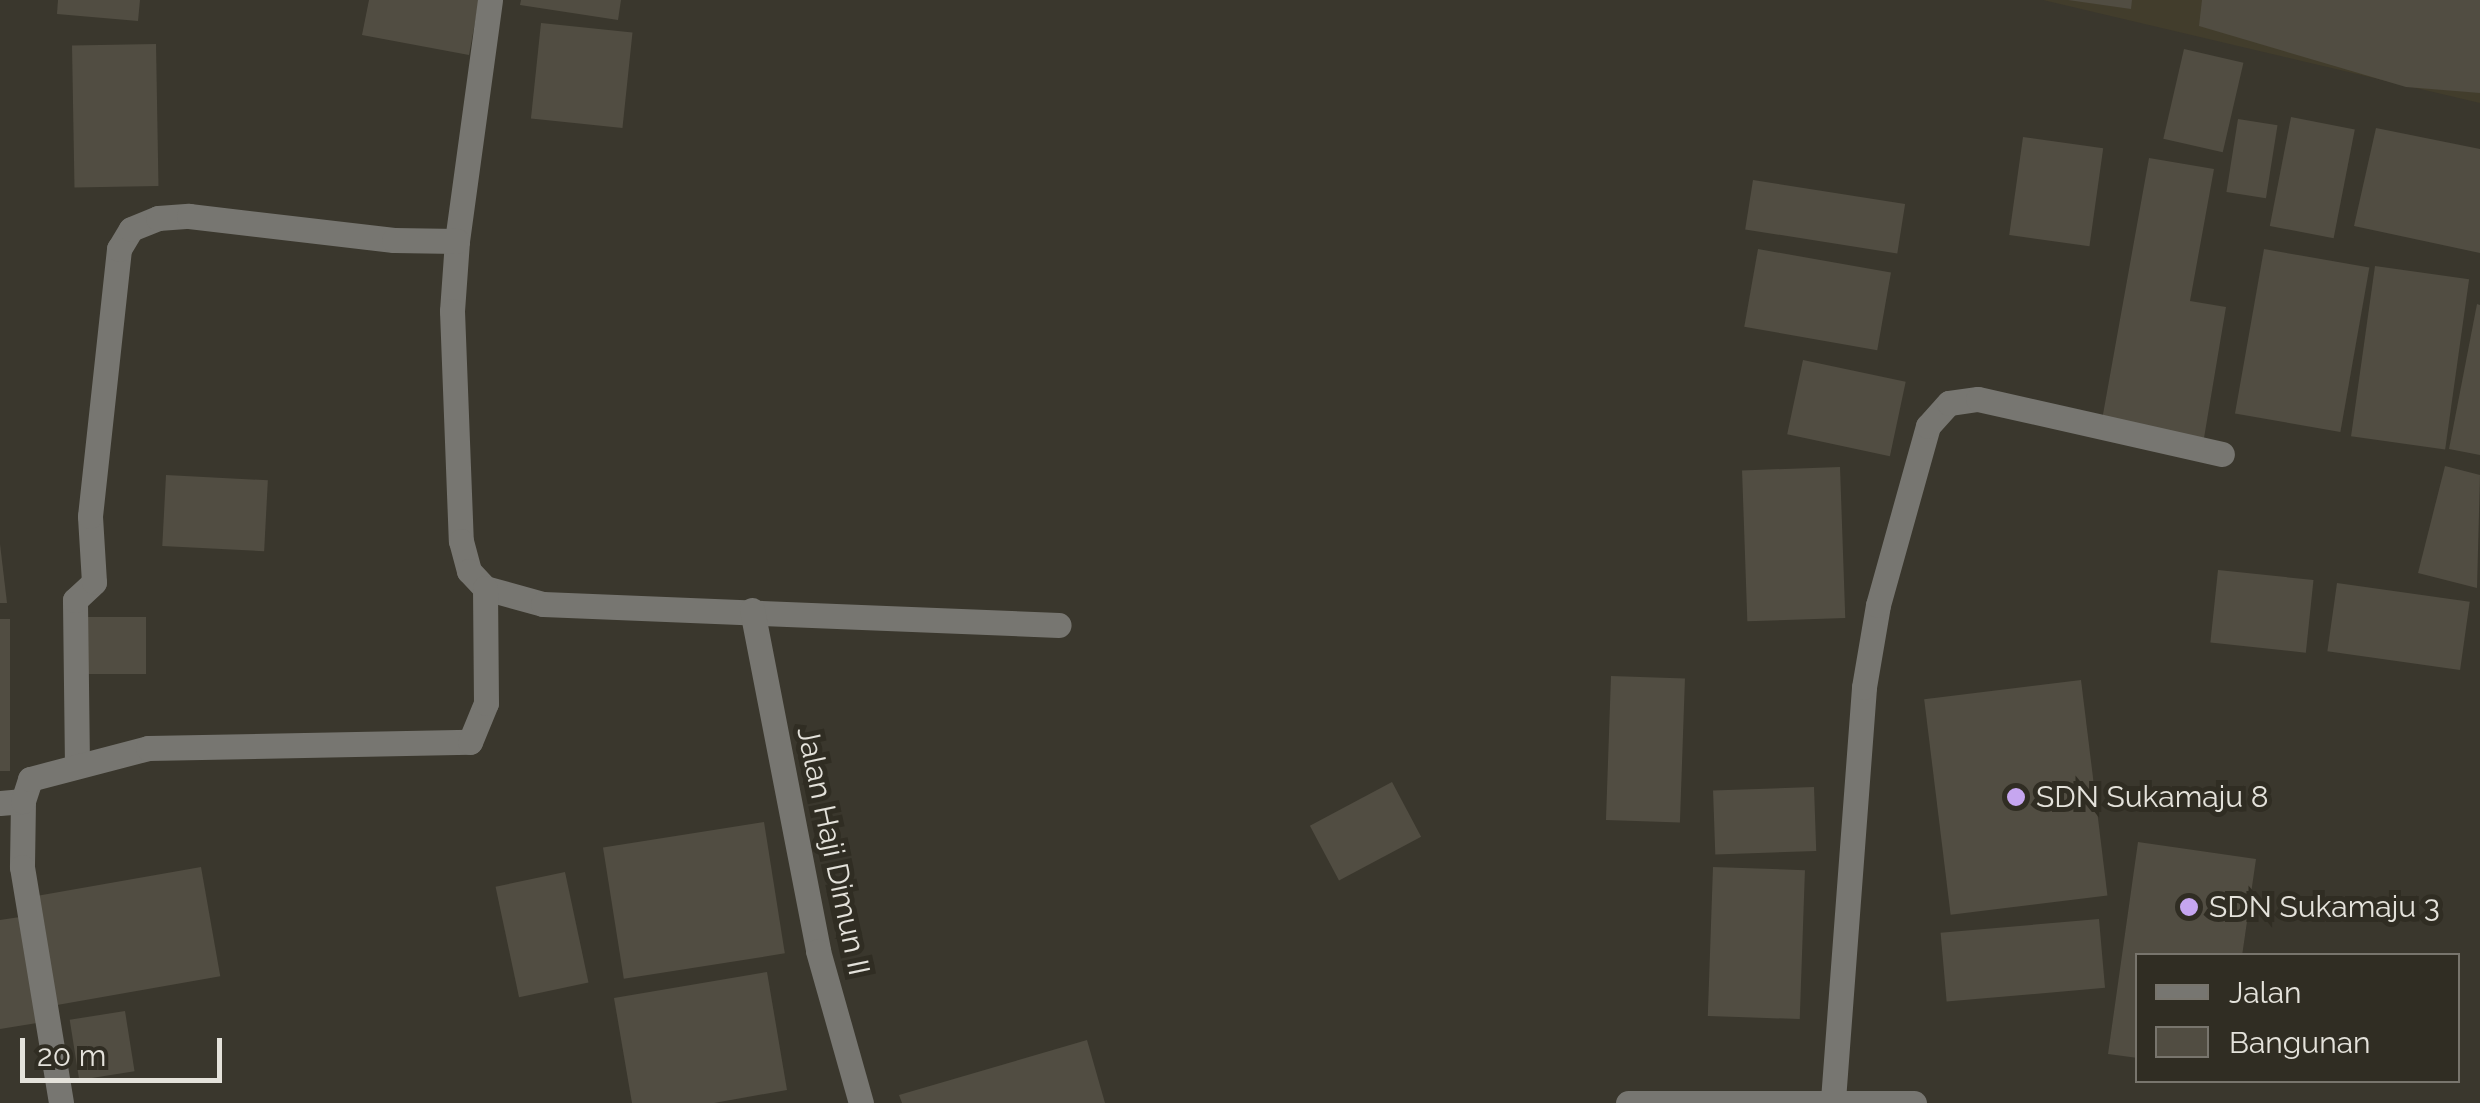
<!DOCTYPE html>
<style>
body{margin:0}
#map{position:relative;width:2480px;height:1103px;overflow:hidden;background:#3a372d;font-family:Raleway,sans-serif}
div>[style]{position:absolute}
.built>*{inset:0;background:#423d2c}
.building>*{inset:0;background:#514d42;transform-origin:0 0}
.minor>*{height:25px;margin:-12.5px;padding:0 12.5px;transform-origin:12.5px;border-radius:12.5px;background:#777671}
.dots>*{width:28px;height:28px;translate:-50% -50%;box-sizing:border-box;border:5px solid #302d23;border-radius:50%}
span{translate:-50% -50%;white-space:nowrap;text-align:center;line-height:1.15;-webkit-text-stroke:10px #302d23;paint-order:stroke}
.poi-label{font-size:30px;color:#e4e2db}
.left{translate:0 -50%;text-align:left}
.street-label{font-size:30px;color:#e4e2db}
.legend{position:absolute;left:2135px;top:953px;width:325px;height:130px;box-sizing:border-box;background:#302d23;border:2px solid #78756d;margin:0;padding:12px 18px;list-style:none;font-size:30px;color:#e4e2db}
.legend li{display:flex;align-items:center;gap:20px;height:50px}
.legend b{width:50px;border:2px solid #78756d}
.scale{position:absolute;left:20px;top:1038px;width:202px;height:45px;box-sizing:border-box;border:5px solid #e4e2db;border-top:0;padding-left:12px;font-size:30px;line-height:35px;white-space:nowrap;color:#e4e2db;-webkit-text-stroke:8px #302d23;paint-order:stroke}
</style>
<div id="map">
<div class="built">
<i style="clip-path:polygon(2043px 0,2480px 0,2480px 103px)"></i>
</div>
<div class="building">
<i style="clip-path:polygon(58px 0,140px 0,138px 21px,57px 14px)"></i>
<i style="clip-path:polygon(369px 0,479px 0,469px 55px,362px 35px)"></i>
<i style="clip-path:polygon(521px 0,621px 0,618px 20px,520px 5px)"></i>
<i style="clip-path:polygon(2068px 0,2132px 0,2131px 9px)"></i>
<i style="clip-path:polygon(2202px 0,2480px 0,2480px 93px,2406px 87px,2199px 26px)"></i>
<i style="left:541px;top:23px;width:92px;height:96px;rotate:6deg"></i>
<i style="left:156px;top:44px;width:142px;height:84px;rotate:89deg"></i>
<i style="left:2184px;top:49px;width:61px;height:92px;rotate:13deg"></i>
<i style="left:2291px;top:117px;width:65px;height:111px;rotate:11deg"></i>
<i style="left:2238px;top:119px;width:40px;height:74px;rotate:9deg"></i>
<i style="clip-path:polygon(2376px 128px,2480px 149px,2480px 253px,2354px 226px)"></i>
<i style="left:2023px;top:137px;width:81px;height:99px;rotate:8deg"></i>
<i style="clip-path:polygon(2149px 158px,2214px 169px,2190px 301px,2226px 307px,2204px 438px,2102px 420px)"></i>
<i style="left:1753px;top:180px;width:154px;height:50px;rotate:9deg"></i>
<i style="left:1758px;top:249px;width:135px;height:79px;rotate:10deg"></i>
<i style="left:2264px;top:249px;width:107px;height:167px;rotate:10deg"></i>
<i style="left:2375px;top:266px;width:95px;height:172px;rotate:8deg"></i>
<i style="clip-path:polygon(2477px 304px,2480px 305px,2480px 455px,2449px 449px)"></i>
<i style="left:1803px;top:360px;width:105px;height:76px;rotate:12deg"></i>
<i style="clip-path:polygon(2445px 466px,2480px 475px,2477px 588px,2418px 573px)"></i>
<i style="left:1840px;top:467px;width:151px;height:98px;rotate:88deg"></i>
<i style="left:166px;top:475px;width:102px;height:71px;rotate:3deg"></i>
<i style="clip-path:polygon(0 544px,7px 603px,0 603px)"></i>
<i style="left:2218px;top:570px;width:96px;height:73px;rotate:6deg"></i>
<i style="left:2337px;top:583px;width:134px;height:69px;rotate:8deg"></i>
<i style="left:88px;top:617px;width:58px;height:57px"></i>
<i style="left:0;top:619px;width:10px;height:152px"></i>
<i style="left:1611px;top:676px;width:74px;height:144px;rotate:2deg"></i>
<i style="left:2081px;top:680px;width:217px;height:158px;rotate:83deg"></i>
<i style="left:1392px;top:782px;width:62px;height:93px;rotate:62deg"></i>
<i style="left:1814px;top:787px;width:64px;height:101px;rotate:88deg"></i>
<i style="left:764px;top:822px;width:133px;height:163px;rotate:81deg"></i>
<i style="clip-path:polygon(2138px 842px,2256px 859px,2242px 956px,2138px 956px,2138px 1058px,2108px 1054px)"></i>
<i style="left:201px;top:867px;width:111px;height:170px;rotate:80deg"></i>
<i style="left:1713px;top:867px;width:92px;height:149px;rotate:2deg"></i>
<i style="left:565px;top:872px;width:113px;height:71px;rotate:78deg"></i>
<i style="clip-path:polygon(20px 917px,37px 1023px,0 1029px,0 920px)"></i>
<i style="left:2099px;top:919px;width:69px;height:159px;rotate:85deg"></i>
<i style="clip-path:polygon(767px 972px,787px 1090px,714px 1103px,632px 1103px,614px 998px)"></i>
<i style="left:125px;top:1011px;width:61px;height:56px;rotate:81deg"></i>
<i style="clip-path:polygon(1087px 1040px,1105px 1103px,902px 1103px,899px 1095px)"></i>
</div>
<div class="minor">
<i style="left:490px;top:0;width:243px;rotate:97.8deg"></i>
<i style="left:457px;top:241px;width:70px;rotate:94.1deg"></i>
<i style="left:452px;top:311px;width:230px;rotate:87.8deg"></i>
<i style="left:461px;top:541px;width:31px;rotate:75deg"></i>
<i style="left:469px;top:571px;width:23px;rotate:47deg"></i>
<i style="left:485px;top:588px;width:60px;rotate:15.4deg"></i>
<i style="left:543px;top:604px;width:516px;rotate:2.33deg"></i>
<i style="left:752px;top:610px;width:347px;rotate:79deg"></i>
<i style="left:818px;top:951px;width:158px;rotate:74.2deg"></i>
<i style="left:77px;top:766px;width:166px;rotate:-90.7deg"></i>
<i style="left:75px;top:600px;width:26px;rotate:-43deg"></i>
<i style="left:94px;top:582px;width:66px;rotate:-93.5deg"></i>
<i style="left:90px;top:516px;width:269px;rotate:-83.8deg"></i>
<i style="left:119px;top:249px;width:23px;rotate:-59deg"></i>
<i style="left:131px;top:229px;width:29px;rotate:-22deg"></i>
<i style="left:158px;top:218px;width:31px;rotate:-4deg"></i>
<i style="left:189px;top:216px;width:206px;rotate:6.7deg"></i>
<i style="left:394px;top:240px;width:63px;rotate:0.9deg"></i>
<i style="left:23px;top:801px;width:66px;rotate:90.9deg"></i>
<i style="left:22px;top:867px;width:239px;rotate:80.6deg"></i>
<i style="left:0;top:803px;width:23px;rotate:-5deg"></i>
<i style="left:23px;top:801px;width:23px;rotate:-72deg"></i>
<i style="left:30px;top:779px;width:122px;rotate:-14.7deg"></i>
<i style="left:148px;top:748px;width:322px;rotate:-1.1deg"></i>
<i style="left:470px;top:742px;width:42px;rotate:-67.7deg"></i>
<i style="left:486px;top:703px;width:115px;rotate:-90.5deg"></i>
<i style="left:1833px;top:1100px;width:414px;rotate:-85.7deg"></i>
<i style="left:1864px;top:687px;width:83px;rotate:-80.3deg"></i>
<i style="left:1878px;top:605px;width:186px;rotate:-74.4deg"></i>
<i style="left:1928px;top:426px;width:31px;rotate:-48deg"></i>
<i style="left:1949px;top:403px;width:29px;rotate:-8deg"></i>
<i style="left:1978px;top:399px;width:250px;rotate:12.7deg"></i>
<i style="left:1628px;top:1103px;width:286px"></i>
</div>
<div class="dots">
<i style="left:2016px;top:797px;background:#c6a6f0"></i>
<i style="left:2189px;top:907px;background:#c6a6f0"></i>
</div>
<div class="poi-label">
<span class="left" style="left:2036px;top:797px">SDN Sukamaju 8</span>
<span class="left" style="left:2209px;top:907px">SDN Sukamaju 3</span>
</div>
<div class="street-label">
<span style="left:833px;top:851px;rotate:78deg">Jalan Haji Dimun II</span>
</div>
<ul class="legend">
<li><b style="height:12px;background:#777671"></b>Jalan</li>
<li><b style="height:28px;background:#514d42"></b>Bangunan</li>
</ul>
<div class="scale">20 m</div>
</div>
